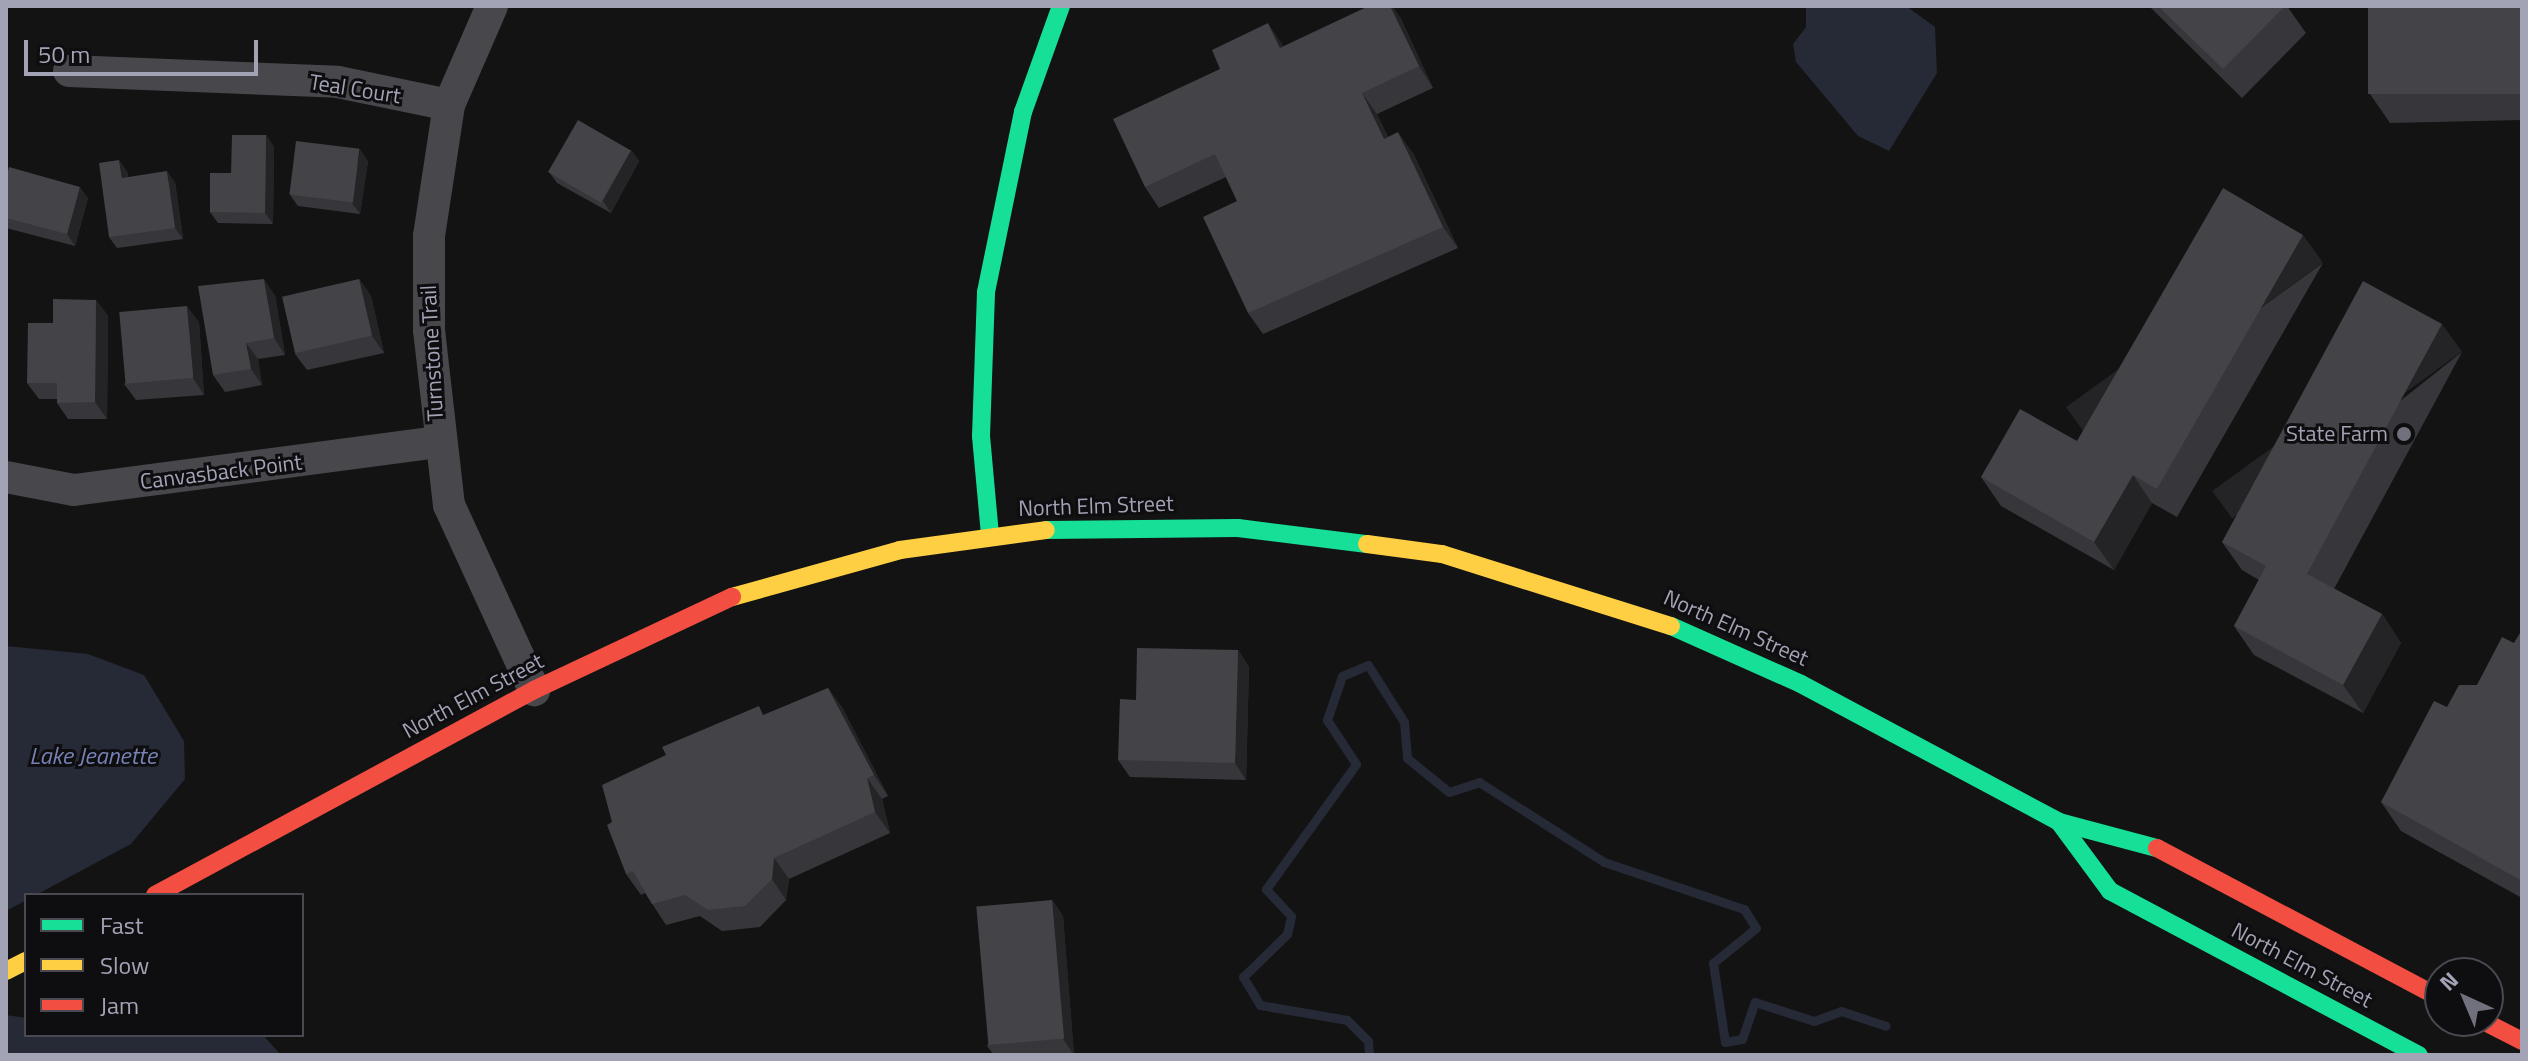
<!DOCTYPE html>
<style>
body{margin:0}
#map{position:relative;width:2528px;height:1061px;overflow:hidden;background:#131313;font-family:"Titillium Web",sans-serif}
div>[style]{position:absolute}
.water>*{inset:0;background:#262936}
.stream>*{height:9px;margin:-4.5px;padding:0 4.5px;transform-origin:4.5px;border-radius:4.5px;background:#262936}
.street>*{height:32px;margin:-16px;padding:0 16px;transform-origin:16px;border-radius:16px;background:#47474c}
.fast>*{height:18px;margin:-9px;padding:0 9px;transform-origin:9px;border-radius:9px;background:#16e098}
.slow>*{height:18px;margin:-9px;padding:0 9px;transform-origin:9px;border-radius:9px;background:#ffcf43}
.jam>*{height:18px;margin:-9px;padding:0 9px;transform-origin:9px;border-radius:9px;background:#f24e42}
.wall>*{inset:0;background:#37373b}
.shaded-wall>*{inset:0;background:#242426;transform-origin:0 0}
.building>*{inset:0;background:#434348;transform-origin:0 0}
.dots>*{width:22px;height:22px;translate:-50% -50%;box-sizing:border-box;border:4px solid #0e0d0f;border-radius:50%}
span{translate:-50% -50%;white-space:nowrap;text-align:center;line-height:1.15;-webkit-text-stroke:6px #0e0d0f;paint-order:stroke}
.street-label{font-size:22px;color:#a3a3b6}
.poi-label{font-size:22px;color:#a3a3b6}
.right{translate:-100% -50%;text-align:right}
.water-label{font-size:24px;color:#7682b4;font-style:italic}
.frame{position:absolute;inset:0;border:8px solid #a3a3b6;pointer-events:none}
.legend{position:absolute;left:24px;top:893px;width:280px;height:144px;box-sizing:border-box;background:#0e0d0f;border:2px solid #4a4952;margin:0;padding:10px 14px;list-style:none;font-size:24px;color:#a3a3b6}
.legend li{display:flex;align-items:center;gap:16px;height:40px}
.legend b{width:40px;border:2px solid #4a4952}
.north{position:absolute;left:2424px;top:957px;width:80px;height:80px;box-sizing:border-box;background:#0e0d0f;border:2px solid #4a4952;border-radius:50%;rotate:316deg;font-size:22px;font-weight:700;line-height:32px;text-align:center;color:#a3a3b6}
.north::after{content:'';display:block;margin:auto;width:28px;height:36px;background:#71717d;clip-path:polygon(50% 0,100% 100%,50% 72%,0 100%)}
.scale{position:absolute;left:24px;top:40px;width:234px;height:36px;box-sizing:border-box;border:4px solid #a3a3b6;border-top:0;padding-left:10px;font-size:24px;line-height:28px;white-space:nowrap;color:#a3a3b6;-webkit-text-stroke:6px #0e0d0f;paint-order:stroke}
</style>
<div id="map">
<div class="water">
<i style="clip-path:polygon(1806px 6px,1906px 6px,1935px 27px,1937px 73px,1889px 151px,1858px 136px,1796px 62px,1793px 44px,1806px 27px)"></i>
<i style="clip-path:polygon(6px 646px,88px 654px,144px 675px,184px 741px,185px 779px,131px 844px,6px 911px)"></i>
<i style="clip-path:polygon(6px 1015px,26px 1018px,26px 1035px,263px 1035px,281px 1055px,6px 1055px)"></i>
</div>
<div class="stream">
<i style="left:1369px;top:1055px;width:14px;rotate:-94deg"></i>
<i style="left:1368px;top:1041px;width:30px;rotate:-135deg"></i>
<i style="left:1347px;top:1020px;width:88px;rotate:-170.2deg"></i>
<i style="left:1260px;top:1005px;width:33px;rotate:-121deg"></i>
<i style="left:1243px;top:977px;width:62px;rotate:-44.3deg"></i>
<i style="left:1287px;top:934px;width:18px;rotate:-77deg"></i>
<i style="left:1291px;top:916px;width:37px;rotate:-133deg"></i>
<i style="left:1266px;top:889px;width:154px;rotate:-54.2deg"></i>
<i style="left:1356px;top:764px;width:53px;rotate:-123.4deg"></i>
<i style="left:1327px;top:720px;width:46px;rotate:-71.2deg"></i>
<i style="left:1342px;top:676px;width:28px;rotate:-23deg"></i>
<i style="left:1368px;top:665px;width:67px;rotate:57.7deg"></i>
<i style="left:1404px;top:722px;width:36px;rotate:85deg"></i>
<i style="left:1407px;top:758px;width:54px;rotate:39deg"></i>
<i style="left:1449px;top:792px;width:32px;rotate:-18deg"></i>
<i style="left:1479px;top:782px;width:148px;rotate:32.6deg"></i>
<i style="left:1604px;top:862px;width:148px;rotate:18.6deg"></i>
<i style="left:1744px;top:909px;width:22px;rotate:58deg"></i>
<i style="left:1756px;top:928px;width:55px;rotate:140.9deg"></i>
<i style="left:1713px;top:963px;width:80px;rotate:81.4deg"></i>
<i style="left:1725px;top:1042px;width:17px;rotate:-10deg"></i>
<i style="left:1742px;top:1039px;width:39px;rotate:-71deg"></i>
<i style="left:1755px;top:1002px;width:62px;rotate:17.9deg"></i>
<i style="left:1814px;top:1021px;width:29px;rotate:-20deg"></i>
<i style="left:1841px;top:1011px;width:47px;rotate:18.4deg"></i>
</div>
<div class="street">
<i style="left:492px;top:6px;width:108px;rotate:113.5deg"></i>
<i style="left:449px;top:105px;width:133px;rotate:98.7deg"></i>
<i style="left:429px;top:236px;width:94px;rotate:90deg"></i>
<i style="left:429px;top:330px;width:176px;rotate:83.5deg"></i>
<i style="left:449px;top:505px;width:204px;rotate:65.3deg"></i>
<i style="left:69px;top:71px;width:269px;rotate:2.3deg"></i>
<i style="left:338px;top:82px;width:113px;rotate:11.7deg"></i>
<i style="left:6px;top:477px;width:69px;rotate:10.8deg"></i>
<i style="left:74px;top:490px;width:366px;rotate:-7.5deg"></i>
</div>
<div class="fast">
<i style="left:1046px;top:530px;width:192px;rotate:-0.6deg"></i>
<i style="left:1238px;top:528px;width:130px;rotate:7.1deg"></i>
<i style="left:990px;top:535px;width:99px;rotate:-95.2deg"></i>
<i style="left:981px;top:436px;width:144px;rotate:-88deg"></i>
<i style="left:986px;top:292px;width:184px;rotate:-78.4deg"></i>
<i style="left:1023px;top:112px;width:113px;rotate:-70.3deg"></i>
<i style="left:1671px;top:626px;width:142px;rotate:24deg"></i>
<i style="left:1801px;top:684px;width:293px;rotate:28.1deg"></i>
<i style="left:2059px;top:822px;width:101px;rotate:14.9deg"></i>
<i style="left:2059px;top:822px;width:86px;rotate:53.5deg"></i>
<i style="left:2110px;top:891px;width:350px;rotate:28deg"></i>
</div>
<div class="slow">
<i style="left:1367px;top:544px;width:76px;rotate:7.6deg"></i>
<i style="left:1442px;top:554px;width:240px;rotate:17.5deg"></i>
<i style="left:732px;top:597px;width:174px;rotate:-15.6deg"></i>
<i style="left:900px;top:550px;width:147px;rotate:-7.8deg"></i>
<i style="left:6px;top:971px;width:22px;rotate:-27deg"></i>
</div>
<div class="jam">
<i style="left:2157px;top:848px;width:320px;rotate:27.9deg"></i>
<i style="left:155px;top:895px;width:431px;rotate:-28.4deg"></i>
<i style="left:534px;top:690px;width:219px;rotate:-25.2deg"></i>
<i style="left:2483px;top:1021px;width:44px;rotate:27.1deg"></i>
</div>
<div class="wall">
<i style="clip-path:polygon(1369px 6px,1392px 6px,1401px 19px,1433px 88px,1377px 114px,1388px 137px,1413px 153px,1458px 248px,1263px 334px,1248px 313px,1237px 201px,1226px 177px,1159px 208px,1145px 187px,1284px 46px)"></i>
<i style="clip-path:polygon(2149px 6px,2287px 6px,2306px 33px,2242px 98px)"></i>
<i style="clip-path:polygon(2522px 6px,2522px 120px,2390px 123px,2370px 94px)"></i>
<i style="clip-path:polygon(266px 135px,274px 147px,273px 224px,218px 223px,210px 212px,231px 173px)"></i>
<i style="clip-path:polygon(631px 150px,639px 161px,611px 213px,557px 183px,549px 172px)"></i>
<i style="clip-path:polygon(368px 161px,360px 214px,298px 206px,290px 195px)"></i>
<i style="clip-path:polygon(127px 171px,128px 177px,175px 182px,183px 239px,117px 248px,109px 237px)"></i>
<i style="clip-path:polygon(6px 178px,88px 198px,75px 246px,6px 228px)"></i>
<i style="clip-path:polygon(2323px 263px,2177px 517px,2152px 503px,2114px 570px,2001px 506px,1981px 477px,2077px 441px)"></i>
<i style="clip-path:polygon(359px 279px,371px 296px,384px 353px,307px 370px,295px 354px)"></i>
<i style="clip-path:polygon(275px 295px,285px 355px,258px 359px,262px 385px,225px 392px,213px 375px)"></i>
<i style="clip-path:polygon(96px 300px,108px 316px,107px 419px,68px 419px,57px 403px,57px 399px,39px 399px,27px 383px,53px 323px)"></i>
<i style="clip-path:polygon(199px 322px,204px 395px,136px 400px,124px 384px)"></i>
<i style="clip-path:polygon(2462px 352px,2334px 589px,2382px 614px,2401px 643px,2363px 713px,2254px 655px,2234px 626px,2259px 580px,2242px 570px,2222px 542px)"></i>
<i style="clip-path:polygon(2522px 630px,2522px 898px,2401px 831px,2381px 802px,2447px 707px,2477px 685px,2514px 643px)"></i>
<i style="clip-path:polygon(1238px 650px,1249px 667px,1246px 780px,1130px 777px,1118px 760px)"></i>
<i style="clip-path:polygon(828px 688px,843px 709px,888px 796px,882px 799px,890px 833px,789px 879px,786px 900px,760px 927px,722px 931px,700px 916px,666px 925px,645px 893px,641px 895px,626px 874px,765px 715px)"></i>
<i style="clip-path:polygon(1052px 900px,1063px 916px,1074px 1055px,994px 1055px,987px 1046px)"></i>
</div>
<div class="shaded-wall">
<i style="clip-path:polygon(1390px 6px,1392px 6px,1401px 19px,1433px 88px,1419px 66px)"></i>
<i style="clip-path:polygon(1268px 23px,1282px 44px,1295px 69px,1280px 48px)"></i>
<i style="clip-path:polygon(1362px 93px,1377px 114px,1398px 160px,1384px 139px)"></i>
<i style="clip-path:polygon(1398px 132px,1413px 153px,1458px 248px,1443px 227px)"></i>
<i style="clip-path:polygon(266px 135px,274px 147px,273px 224px,265px 213px)"></i>
<i style="clip-path:polygon(360px 149px,368px 161px,360px 214px,352px 203px)"></i>
<i style="clip-path:polygon(631px 150px,639px 161px,611px 213px,603px 201px)"></i>
<i style="clip-path:polygon(119px 160px,127px 171px,130px 189px,122px 178px)"></i>
<i style="clip-path:polygon(167px 171px,175px 182px,183px 239px,175px 228px)"></i>
<i style="clip-path:polygon(80px 187px,88px 198px,75px 246px,67px 234px)"></i>
<i style="left:2303px;top:235px;width:34px;height:293px;rotate:54deg"></i>
<i style="clip-path:polygon(264px 279px,275px 295px,285px 355px,274px 338px)"></i>
<i style="clip-path:polygon(359px 279px,371px 296px,384px 353px,372px 336px)"></i>
<i style="clip-path:polygon(96px 300px,108px 316px,107px 419px,95px 402px)"></i>
<i style="clip-path:polygon(187px 306px,199px 322px,204px 395px,193px 378px)"></i>
<i style="left:2442px;top:324px;width:34px;height:284px;rotate:54deg"></i>
<i style="clip-path:polygon(246px 343px,258px 359px,262px 385px,251px 369px)"></i>
<i style="clip-path:polygon(2133px 475px,2152px 503px,2114px 570px,2094px 542px)"></i>
<i style="clip-path:polygon(2382px 614px,2401px 643px,2363px 713px,2343px 685px)"></i>
<i style="clip-path:polygon(1238px 650px,1249px 667px,1246px 780px,1235px 763px)"></i>
<i style="clip-path:polygon(828px 688px,843px 709px,888px 796px,874px 775px)"></i>
<i style="clip-path:polygon(867px 778px,882px 799px,890px 833px,875px 812px)"></i>
<i style="clip-path:polygon(774px 858px,789px 879px,786px 900px,772px 879px)"></i>
<i style="clip-path:polygon(1052px 900px,1063px 916px,1074px 1055px,1063px 1039px)"></i>
</div>
<div class="building">
<i style="clip-path:polygon(1369px 6px,1390px 6px,1419px 66px,1362px 93px,1384px 139px,1398px 132px,1443px 227px,1248px 313px,1203px 217px,1237px 201px,1215px 154px,1145px 187px,1113px 119px,1220px 69px,1212px 50px,1268px 23px,1280px 48px)"></i>
<i style="clip-path:polygon(2158px 6px,2285px 6px,2223px 69px)"></i>
<i style="left:2368px;top:6px;width:154px;height:88px"></i>
<i style="left:578px;top:120px;width:61px;height:60px;rotate:30deg"></i>
<i style="clip-path:polygon(232px 135px,266px 135px,265px 213px,210px 212px,210px 173px,231px 173px)"></i>
<i style="left:296px;top:141px;width:64px;height:54px;rotate:7deg"></i>
<i style="clip-path:polygon(119px 160px,122px 178px,167px 171px,175px 228px,109px 237px,99px 163px)"></i>
<i style="clip-path:polygon(9px 167px,80px 187px,67px 234px,6px 218px,6px 178px)"></i>
<i style="clip-path:polygon(2223px 188px,2303px 235px,2157px 489px,2133px 475px,2094px 542px,1981px 477px,2020px 409px,2077px 441px)"></i>
<i style="clip-path:polygon(264px 279px,274px 338px,246px 343px,251px 369px,213px 375px,198px 286px)"></i>
<i style="left:359px;top:279px;width:58px;height:79px;rotate:77deg"></i>
<i style="clip-path:polygon(2363px 281px,2442px 324px,2307px 574px,2382px 614px,2343px 685px,2234px 626px,2266px 566px,2222px 542px)"></i>
<i style="clip-path:polygon(53px 299px,96px 300px,95px 402px,57px 403px,57px 383px,27px 383px,28px 323px,53px 323px)"></i>
<i style="left:187px;top:306px;width:72px;height:68px;rotate:85deg"></i>
<i style="clip-path:polygon(2522px 630px,2522px 881px,2381px 802px,2434px 701px,2447px 707px,2459px 685px,2477px 685px,2502px 637px,2514px 643px)"></i>
<i style="clip-path:polygon(1137px 648px,1238px 650px,1235px 763px,1118px 760px,1120px 699px,1136px 700px)"></i>
<i style="clip-path:polygon(828px 688px,874px 775px,867px 778px,875px 812px,774px 858px,772px 879px,745px 906px,708px 910px,685px 895px,652px 904px,633px 871px,626px 874px,607px 825px,612px 822px,602px 785px,666px 755px,662px 747px,759px 706px,763px 715px)"></i>
<i style="left:1052px;top:900px;width:139px;height:76px;rotate:85deg"></i>
</div>
<div class="dots">
<i style="left:2404px;top:434px;background:#71717d"></i>
</div>
<div class="street-label">
<span style="left:355px;top:89px;rotate:9deg">Teal Court</span>
<span style="left:432px;top:353px;rotate:-93deg">Turnstone Trail</span>
<span style="left:221px;top:472px;rotate:-7deg">Canvasback Point</span>
<span style="left:1096px;top:506px;rotate:-2deg">North Elm Street</span>
<span style="left:1736px;top:628px;rotate:24deg">North Elm Street</span>
<span style="left:473px;top:696px;rotate:-28deg">North Elm Street</span>
<span style="left:2302px;top:965px;rotate:28deg">North Elm Street</span>
</div>
<div class="poi-label">
<span class="right" style="left:2388px;top:434px">State Farm</span>
</div>
<div class="water-label">
<span style="left:93px;top:756px">Lake Jeanette</span>
</div>
<div class="frame"></div>
<ul class="legend">
<li><b style="height:10px;background:#16e098"></b>Fast</li>
<li><b style="height:10px;background:#ffcf43"></b>Slow</li>
<li><b style="height:10px;background:#f24e42"></b>Jam</li>
</ul>
<div class="north">N</div>
<div class="scale">50 m</div>
</div>
